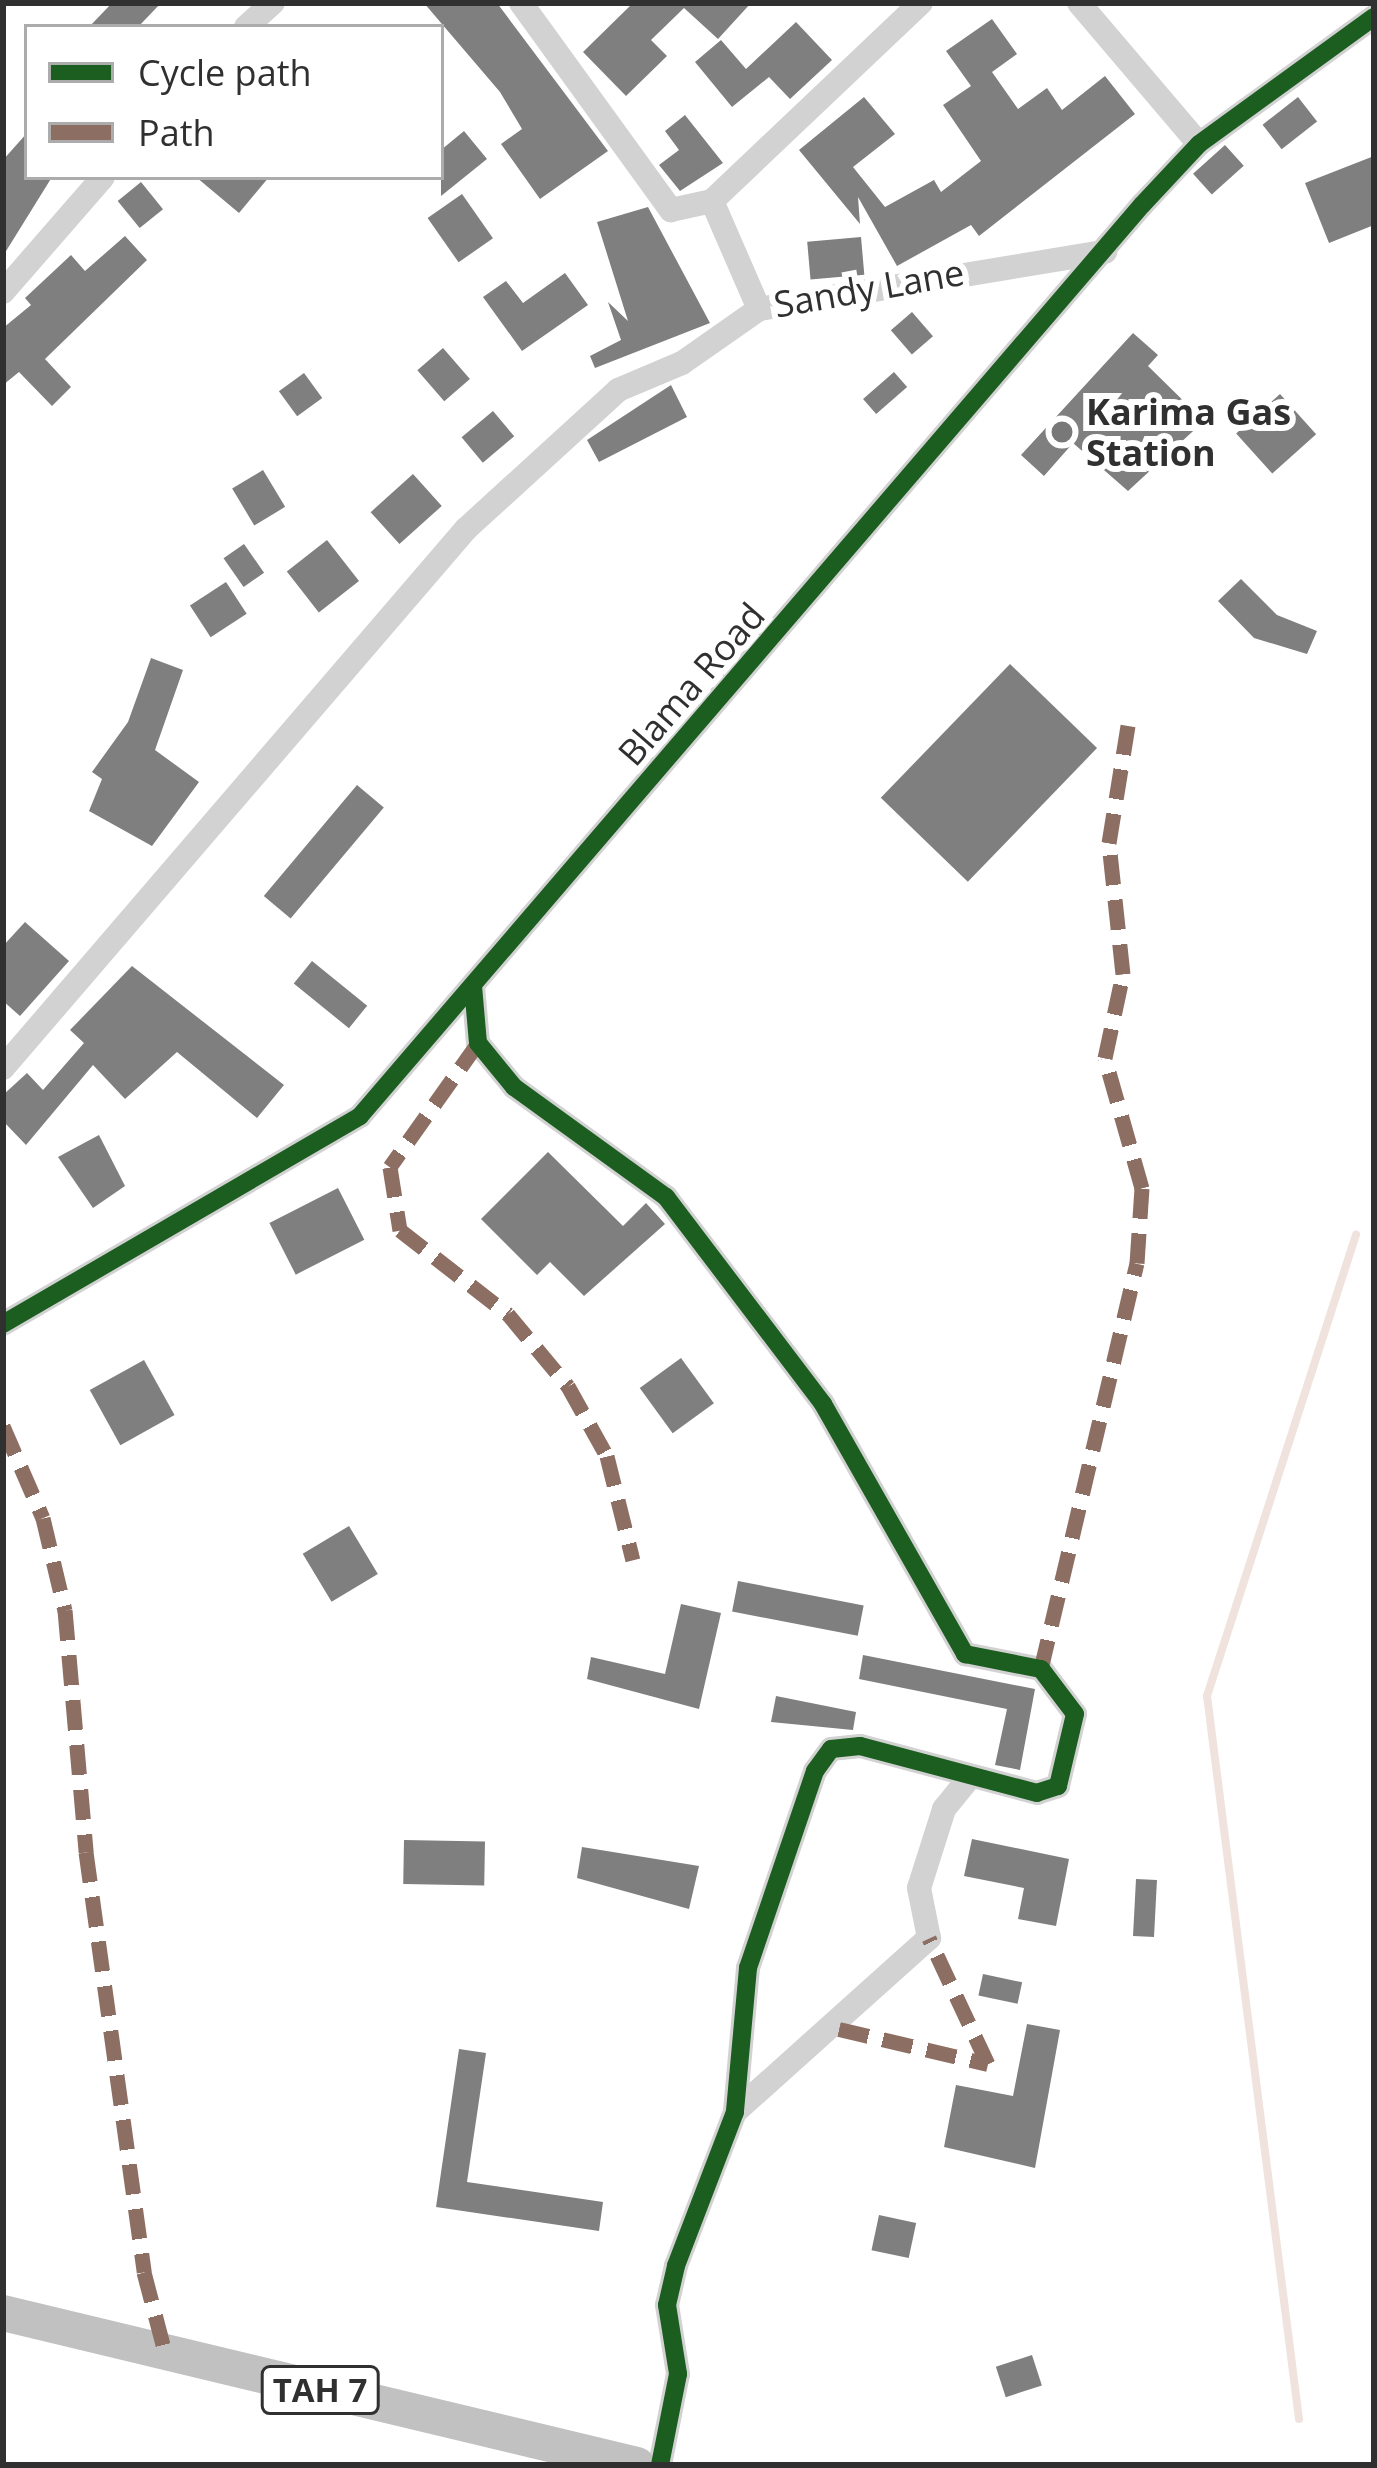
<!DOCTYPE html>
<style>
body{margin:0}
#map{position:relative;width:1377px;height:2468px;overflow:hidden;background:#fff;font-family:"Open Sans",sans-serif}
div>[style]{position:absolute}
.stream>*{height:8px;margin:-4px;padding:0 4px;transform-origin:4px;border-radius:4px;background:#f0e2dd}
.building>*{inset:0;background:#7f7f7f;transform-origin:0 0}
.minor>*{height:24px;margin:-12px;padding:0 12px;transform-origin:12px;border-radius:12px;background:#d2d2d2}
.highway>*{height:36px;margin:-18px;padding:0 18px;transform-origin:18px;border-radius:18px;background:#c1c1c1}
.quiet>*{height:15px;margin-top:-7.5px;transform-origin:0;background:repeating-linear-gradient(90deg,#8d6e63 0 30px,transparent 0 45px)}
.cycleway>*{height:18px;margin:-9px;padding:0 9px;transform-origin:9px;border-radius:9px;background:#1b5e20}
.dots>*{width:33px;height:33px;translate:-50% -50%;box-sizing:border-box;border:6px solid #fff;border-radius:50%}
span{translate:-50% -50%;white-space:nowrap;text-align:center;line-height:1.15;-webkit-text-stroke:12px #fff;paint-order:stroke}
.shield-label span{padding:3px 9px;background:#fff;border:3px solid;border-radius:9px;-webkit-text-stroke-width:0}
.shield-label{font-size:33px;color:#303030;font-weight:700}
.street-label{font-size:36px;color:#303030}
.poi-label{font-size:36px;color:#303030;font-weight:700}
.left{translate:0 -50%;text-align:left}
.frame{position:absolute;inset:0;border:6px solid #303030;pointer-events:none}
.legend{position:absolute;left:24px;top:24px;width:420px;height:156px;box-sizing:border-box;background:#fff;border:3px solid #acacac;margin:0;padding:15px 21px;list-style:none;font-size:36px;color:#303030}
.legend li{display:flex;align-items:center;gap:24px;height:60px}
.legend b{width:60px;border:3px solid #acacac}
</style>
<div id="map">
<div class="stream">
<i style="left:1299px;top:2419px;width:729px;rotate:-97.25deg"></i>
<i style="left:1207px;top:1696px;width:485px;rotate:-72.1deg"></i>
</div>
<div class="building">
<i style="clip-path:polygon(112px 3px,161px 3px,138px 27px,89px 27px)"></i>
<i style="clip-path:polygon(424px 3px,497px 3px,608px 151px,540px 199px,501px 144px,522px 129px,500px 92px)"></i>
<i style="clip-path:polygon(633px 3px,751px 3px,718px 39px,684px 8px,651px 40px,667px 56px,626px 96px,583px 52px)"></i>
<i style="clip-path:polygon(992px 19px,1017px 54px,992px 72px,1018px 109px,1047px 88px,1062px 110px,1105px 76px,1135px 114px,979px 236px,971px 225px,897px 266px,858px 197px,860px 224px,799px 150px,864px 97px,895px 134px,853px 167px,885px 207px,934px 180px,941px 192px,981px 161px,943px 105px,971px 86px,946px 51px)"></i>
<i style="clip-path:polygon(796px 22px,832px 60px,790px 99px,769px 77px,732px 107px,695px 62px,721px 40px,746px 69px)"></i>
<i style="left:1298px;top:97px;width:31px;height:45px;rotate:52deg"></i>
<i style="clip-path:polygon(685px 115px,723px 163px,680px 191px,659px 165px,679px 150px,665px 131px)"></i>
<i style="clip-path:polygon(464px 131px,487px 159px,441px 196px,441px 150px)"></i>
<i style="clip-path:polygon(27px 133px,27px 177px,52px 177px,3px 256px,3px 160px)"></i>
<i style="left:1225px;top:145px;width:28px;height:43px;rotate:48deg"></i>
<i style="clip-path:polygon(1374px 156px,1374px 225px,1329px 243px,1305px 183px)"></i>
<i style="clip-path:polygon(196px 177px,269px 177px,239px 213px)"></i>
<i style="left:141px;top:182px;width:35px;height:30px;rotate:51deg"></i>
<i style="left:462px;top:194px;width:54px;height:42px;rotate:55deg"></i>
<i style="clip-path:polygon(648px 207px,710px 323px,595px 368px,590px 356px,621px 340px,608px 302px,628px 321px,597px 222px)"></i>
<i style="clip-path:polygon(125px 236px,147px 260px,45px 359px,71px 387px,52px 406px,19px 372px,3px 385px,3px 328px,31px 305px,25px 298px,71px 255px,85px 271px)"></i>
<i style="left:861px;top:237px;width:38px;height:54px;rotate:85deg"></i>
<i style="clip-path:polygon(565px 273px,588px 305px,522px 351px,483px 297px,506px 281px,523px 303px)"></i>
<i style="left:912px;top:312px;width:32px;height:28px;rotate:49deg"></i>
<i style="clip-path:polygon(1133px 333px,1158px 355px,1148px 366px,1204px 421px,1128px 491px,1073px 443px,1044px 476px,1021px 455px)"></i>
<i style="left:443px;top:348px;width:41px;height:34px;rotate:49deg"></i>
<i style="left:894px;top:372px;width:20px;height:41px;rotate:49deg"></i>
<i style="left:304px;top:373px;width:31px;height:31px;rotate:54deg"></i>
<i style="clip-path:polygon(671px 385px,687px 417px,599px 462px,587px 440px)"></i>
<i style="left:1280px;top:394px;width:54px;height:59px;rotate:48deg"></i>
<i style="left:493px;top:411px;width:33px;height:41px;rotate:50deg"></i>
<i style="left:263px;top:470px;width:43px;height:36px;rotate:59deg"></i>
<i style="left:413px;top:474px;width:43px;height:57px;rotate:48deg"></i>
<i style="left:327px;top:540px;width:52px;height:51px;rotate:52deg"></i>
<i style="left:244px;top:544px;width:35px;height:25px;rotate:55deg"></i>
<i style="clip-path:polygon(1241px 579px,1277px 615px,1317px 631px,1307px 654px,1254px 638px,1218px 601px)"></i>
<i style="left:226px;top:582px;width:38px;height:43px;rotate:57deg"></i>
<i style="clip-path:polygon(151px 658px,183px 670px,155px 750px,199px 782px,152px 846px,89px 811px,102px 779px,92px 772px,128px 722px)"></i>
<i style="left:1010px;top:664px;width:121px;height:186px;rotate:44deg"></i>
<i style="left:357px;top:785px;width:35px;height:145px;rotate:40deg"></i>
<i style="clip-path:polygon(25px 922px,69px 961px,20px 1016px,3px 1001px,3px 946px)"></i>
<i style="left:312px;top:961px;width:71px;height:29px;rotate:39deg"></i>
<i style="clip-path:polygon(132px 966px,284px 1085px,257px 1118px,177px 1052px,125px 1099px,93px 1065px,26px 1145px,3px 1121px,3px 1095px,27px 1073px,43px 1090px,84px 1043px,70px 1030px)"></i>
<i style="clip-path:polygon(99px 1135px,125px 1186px,93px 1208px,58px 1157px)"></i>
<i style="clip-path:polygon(548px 1152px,623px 1226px,646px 1203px,665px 1224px,584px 1296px,550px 1262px,537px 1275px,481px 1219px)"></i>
<i style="left:338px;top:1188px;width:58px;height:77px;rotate:63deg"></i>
<i style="left:681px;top:1358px;width:56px;height:51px;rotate:54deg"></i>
<i style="left:144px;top:1360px;width:63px;height:62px;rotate:61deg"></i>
<i style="left:349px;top:1526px;width:56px;height:54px;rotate:59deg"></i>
<i style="left:738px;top:1581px;width:128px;height:31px;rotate:11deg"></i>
<i style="clip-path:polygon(681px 1604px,721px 1613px,699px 1709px,587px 1679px,591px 1657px,665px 1674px)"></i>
<i style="clip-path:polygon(863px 1655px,1035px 1689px,1020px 1770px,995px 1765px,1007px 1709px,859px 1679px)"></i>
<i style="clip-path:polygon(776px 1696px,856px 1712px,853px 1730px,771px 1722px)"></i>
<i style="clip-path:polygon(972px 1839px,1069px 1859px,1056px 1926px,1018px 1919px,1024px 1888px,964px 1876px)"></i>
<i style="left:404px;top:1840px;width:81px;height:44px;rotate:1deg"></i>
<i style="clip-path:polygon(582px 1847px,699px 1866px,689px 1909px,577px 1878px)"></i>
<i style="left:1136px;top:1879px;width:21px;height:57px;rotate:3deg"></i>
<i style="left:983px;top:1974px;width:40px;height:22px;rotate:12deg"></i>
<i style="clip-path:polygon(1027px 2024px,1060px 2030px,1035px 2168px,944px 2147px,956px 2085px,1013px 2096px)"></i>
<i style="clip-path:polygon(459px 2049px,486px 2053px,467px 2182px,603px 2202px,599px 2231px,436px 2207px)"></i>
<i style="left:879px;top:2215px;width:38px;height:36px;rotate:12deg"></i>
<i style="left:1032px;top:2355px;width:32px;height:38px;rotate:72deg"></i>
</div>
<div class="minor">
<i style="left:521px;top:3px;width:256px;rotate:54.1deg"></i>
<i style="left:671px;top:210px;width:42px;rotate:-12.4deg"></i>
<i style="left:712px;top:201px;width:118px;rotate:66.5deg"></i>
<i style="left:759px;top:309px;width:351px;rotate:-9.4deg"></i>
<i style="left:1079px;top:3px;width:185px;rotate:49.6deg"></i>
<i style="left:246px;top:27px;width:36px;rotate:-42deg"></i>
<i style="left:712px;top:201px;width:288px;rotate:-43.5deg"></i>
<i style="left:3px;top:292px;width:152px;rotate:-49deg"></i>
<i style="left:473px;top:986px;width:57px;rotate:85deg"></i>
<i style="left:478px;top:1043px;width:57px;rotate:50.7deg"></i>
<i style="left:514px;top:1087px;width:188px;rotate:35.9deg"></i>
<i style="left:666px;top:1197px;width:260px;rotate:52.8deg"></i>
<i style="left:823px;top:1404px;width:288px;rotate:60.4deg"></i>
<i style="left:965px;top:1654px;width:77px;rotate:11.2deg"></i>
<i style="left:1041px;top:1669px;width:56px;rotate:52.9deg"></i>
<i style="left:1075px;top:1714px;width:74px;rotate:103.3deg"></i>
<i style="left:1058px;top:1786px;width:22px;rotate:162deg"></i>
<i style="left:1037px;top:1793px;width:183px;rotate:-165.1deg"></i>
<i style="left:860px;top:1746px;width:29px;rotate:174deg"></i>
<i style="left:831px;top:1749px;width:27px;rotate:126deg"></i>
<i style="left:815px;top:1771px;width:208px;rotate:108.8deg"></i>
<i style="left:748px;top:1968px;width:145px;rotate:95.2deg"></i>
<i style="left:735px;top:2112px;width:165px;rotate:111deg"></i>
<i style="left:676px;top:2266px;width:40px;rotate:103deg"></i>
<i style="left:667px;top:2305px;width:70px;rotate:80.9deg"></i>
<i style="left:678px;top:2374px;width:93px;rotate:101.2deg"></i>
<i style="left:3px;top:1068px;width:711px;rotate:-49.34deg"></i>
<i style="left:466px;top:529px;width:206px;rotate:-42.4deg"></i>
<i style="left:618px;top:390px;width:69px;rotate:-22.9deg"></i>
<i style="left:682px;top:363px;width:94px;rotate:-35deg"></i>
<i style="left:3px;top:1324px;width:413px;rotate:-30.2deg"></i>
<i style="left:360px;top:1116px;width:1201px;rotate:-49.36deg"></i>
<i style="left:1142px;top:205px;width:83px;rotate:-46.9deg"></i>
<i style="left:1199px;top:144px;width:216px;rotate:-36deg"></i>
<i style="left:735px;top:2112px;width:261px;rotate:-41.9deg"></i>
<i style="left:929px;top:1938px;width:51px;rotate:-101.3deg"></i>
<i style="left:919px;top:1888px;width:83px;rotate:-72.4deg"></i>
<i style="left:944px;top:1809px;width:41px;rotate:-50.9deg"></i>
</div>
<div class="highway">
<i style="left:3px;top:2313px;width:652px;rotate:13.48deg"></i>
</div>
<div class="quiet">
<i style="left:478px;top:1043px;width:152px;rotate:125.4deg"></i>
<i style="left:390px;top:1167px;width:64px;rotate:81deg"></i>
<i style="left:400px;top:1230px;width:137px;rotate:37.9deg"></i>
<i style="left:508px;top:1314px;width:94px;rotate:50.2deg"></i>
<i style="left:568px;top:1386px;width:80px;rotate:60.9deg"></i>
<i style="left:607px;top:1456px;width:107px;rotate:76deg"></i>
<i style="left:3px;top:1426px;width:100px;rotate:66.5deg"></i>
<i style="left:43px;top:1518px;width:95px;rotate:76.6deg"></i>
<i style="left:65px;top:1610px;width:243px;rotate:85deg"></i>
<i style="left:86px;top:1852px;width:424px;rotate:82.1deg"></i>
<i style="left:144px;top:2272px;width:87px;rotate:75.3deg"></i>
<i style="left:1041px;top:1669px;width:417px;rotate:-76.7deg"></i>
<i style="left:1137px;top:1263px;width:75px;rotate:-86.2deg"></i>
<i style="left:1142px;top:1188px;width:135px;rotate:-105.9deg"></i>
<i style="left:1105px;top:1058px;width:86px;rotate:-77.9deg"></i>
<i style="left:1123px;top:974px;width:132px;rotate:-96.1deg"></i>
<i style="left:1109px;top:843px;width:119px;rotate:-80.8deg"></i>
<i style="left:839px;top:2029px;width:153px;rotate:13.2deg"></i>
<i style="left:988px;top:2064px;width:139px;rotate:-115.1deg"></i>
</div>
<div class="cycleway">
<i style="left:473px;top:986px;width:57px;rotate:85deg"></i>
<i style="left:478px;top:1043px;width:57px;rotate:50.7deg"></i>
<i style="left:514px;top:1087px;width:188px;rotate:35.9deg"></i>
<i style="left:666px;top:1197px;width:260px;rotate:52.8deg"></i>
<i style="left:823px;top:1404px;width:288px;rotate:60.4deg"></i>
<i style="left:965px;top:1654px;width:77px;rotate:11.2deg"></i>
<i style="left:1041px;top:1669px;width:56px;rotate:52.9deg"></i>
<i style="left:1075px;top:1714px;width:74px;rotate:103.3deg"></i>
<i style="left:1058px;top:1786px;width:22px;rotate:162deg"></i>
<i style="left:1037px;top:1793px;width:183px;rotate:-165.1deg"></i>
<i style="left:860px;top:1746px;width:29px;rotate:174deg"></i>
<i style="left:831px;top:1749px;width:27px;rotate:126deg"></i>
<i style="left:815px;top:1771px;width:208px;rotate:108.8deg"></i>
<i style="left:748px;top:1968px;width:145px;rotate:95.2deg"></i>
<i style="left:735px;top:2112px;width:165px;rotate:111deg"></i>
<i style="left:676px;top:2266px;width:40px;rotate:103deg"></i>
<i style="left:667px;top:2305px;width:70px;rotate:80.9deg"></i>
<i style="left:678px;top:2374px;width:93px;rotate:101.2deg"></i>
<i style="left:3px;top:1324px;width:413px;rotate:-30.2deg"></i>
<i style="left:360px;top:1116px;width:1201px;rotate:-49.36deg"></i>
<i style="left:1142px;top:205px;width:83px;rotate:-46.9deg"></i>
<i style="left:1199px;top:144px;width:216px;rotate:-36deg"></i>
</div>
<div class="dots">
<i style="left:1062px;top:432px;background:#787878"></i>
</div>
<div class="shield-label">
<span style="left:320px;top:2390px">TAH 7</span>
</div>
<div class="street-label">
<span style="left:869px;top:288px;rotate:-10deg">Sandy Lane</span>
<span style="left:691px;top:684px;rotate:-49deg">Blama Road</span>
</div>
<div class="poi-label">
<span class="left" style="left:1086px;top:432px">Karima Gas<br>Station</span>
</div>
<div class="frame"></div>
<ul class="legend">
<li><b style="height:15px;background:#1b5e20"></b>Cycle path</li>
<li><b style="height:15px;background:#8d6e63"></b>Path</li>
</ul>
</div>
